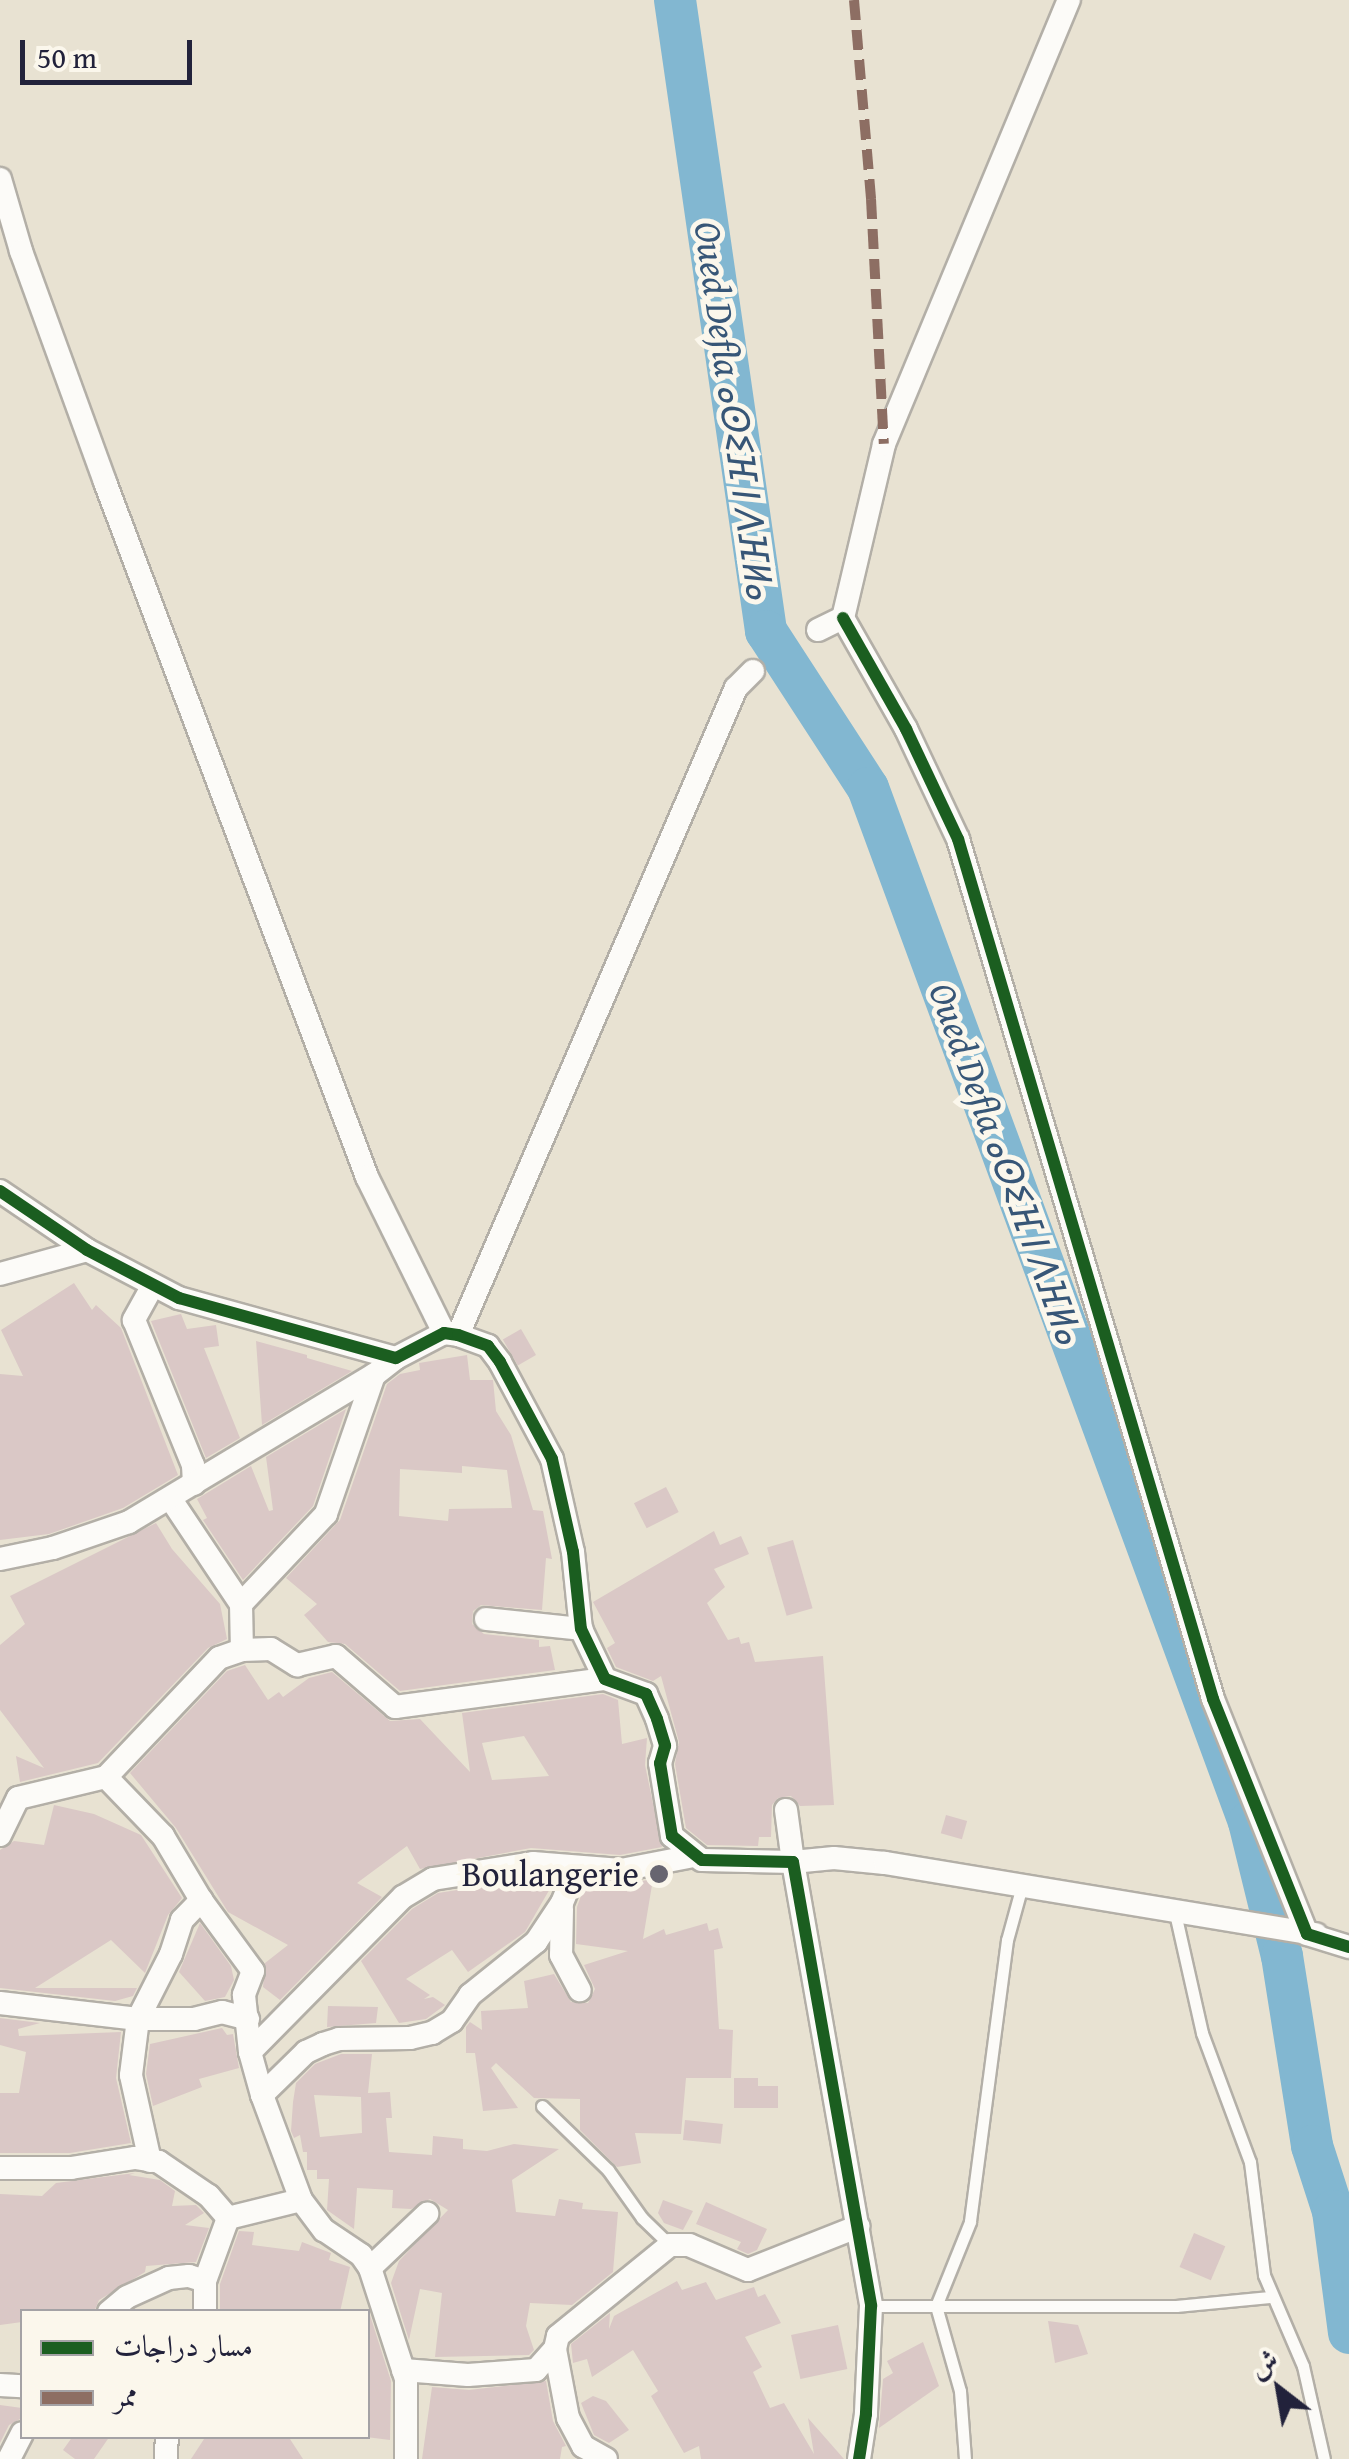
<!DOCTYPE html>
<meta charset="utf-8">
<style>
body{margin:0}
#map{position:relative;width:1349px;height:2459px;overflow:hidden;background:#e8e2d2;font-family:"Gentium Book Plus",Amiri,"Noto Sans Tifinagh",serif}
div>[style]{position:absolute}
.river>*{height:42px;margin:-21px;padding:0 21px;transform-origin:21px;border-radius:21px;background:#82b7d1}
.building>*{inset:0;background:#dac8c6;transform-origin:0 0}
.roads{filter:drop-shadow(2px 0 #b3afa7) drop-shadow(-2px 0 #b3afa7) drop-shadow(0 2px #b3afa7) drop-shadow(0 -2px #b3afa7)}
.service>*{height:11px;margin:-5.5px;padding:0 5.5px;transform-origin:5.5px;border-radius:5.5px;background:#fcfbf8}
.minor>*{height:22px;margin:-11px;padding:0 11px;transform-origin:11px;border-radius:11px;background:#fcfbf8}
.quiet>*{height:10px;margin-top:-5px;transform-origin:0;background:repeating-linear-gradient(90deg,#8d6e63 0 20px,transparent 0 30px)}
.cycleway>*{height:12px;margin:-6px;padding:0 6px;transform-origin:6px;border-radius:6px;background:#1b5e20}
.dots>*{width:28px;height:28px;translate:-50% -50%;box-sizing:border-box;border:5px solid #fbf7ec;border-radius:50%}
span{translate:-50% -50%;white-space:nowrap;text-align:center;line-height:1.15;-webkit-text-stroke:10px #fbf7ec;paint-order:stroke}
.poi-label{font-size:35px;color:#22223b}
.right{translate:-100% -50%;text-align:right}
.water-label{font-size:38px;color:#375677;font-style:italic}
.legend{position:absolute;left:20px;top:2309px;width:350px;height:130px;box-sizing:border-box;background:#fbf7ec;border:2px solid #a4a2a5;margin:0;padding:12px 18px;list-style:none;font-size:30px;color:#22223b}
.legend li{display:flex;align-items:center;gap:20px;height:50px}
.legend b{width:50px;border:2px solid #a4a2a5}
.north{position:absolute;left:1229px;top:2339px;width:100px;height:100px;-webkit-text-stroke:8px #fbf7ec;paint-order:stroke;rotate:329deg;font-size:28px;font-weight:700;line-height:40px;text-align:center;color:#22223b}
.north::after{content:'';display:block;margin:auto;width:35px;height:45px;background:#22223b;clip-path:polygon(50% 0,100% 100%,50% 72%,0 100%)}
.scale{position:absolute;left:20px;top:40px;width:172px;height:45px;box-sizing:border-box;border:5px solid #22223b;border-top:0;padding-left:12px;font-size:30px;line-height:35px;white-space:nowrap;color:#22223b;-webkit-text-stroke:8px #fbf7ec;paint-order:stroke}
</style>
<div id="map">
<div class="river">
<i style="left:675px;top:0;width:638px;rotate:81.79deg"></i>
<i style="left:766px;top:631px;width:187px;rotate:57deg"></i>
<i style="left:868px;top:788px;width:1102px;rotate:69.77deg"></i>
<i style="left:1249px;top:1822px;width:138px;rotate:76.2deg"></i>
<i style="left:1282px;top:1956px;width:192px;rotate:81deg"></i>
<i style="left:1312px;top:2146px;width:68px;rotate:72.1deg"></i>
<i style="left:1333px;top:2211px;width:123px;rotate:82.5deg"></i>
</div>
<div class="building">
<i style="clip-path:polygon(74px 1283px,92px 1310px,96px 1305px,121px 1328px,178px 1475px,123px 1508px,49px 1534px,0 1540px,0 1374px,23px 1376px,1px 1330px)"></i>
<i style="clip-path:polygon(181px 1314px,187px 1329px,216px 1325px,219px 1346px,204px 1348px,240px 1438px,206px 1458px,151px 1321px)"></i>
<i style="left:521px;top:1329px;width:30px;height:21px;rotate:60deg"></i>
<i style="clip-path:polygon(256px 1341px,307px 1355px,307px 1358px,352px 1371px,262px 1425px)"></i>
<i style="clip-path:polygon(evenodd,467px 1355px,470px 1380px,493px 1380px,496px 1411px,511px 1435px,533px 1510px,543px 1511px,552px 1559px,546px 1558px,542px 1610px,481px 1605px,473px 1611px,472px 1624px,484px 1634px,539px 1640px,539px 1647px,550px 1646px,555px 1670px,400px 1691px,345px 1644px,328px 1642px,304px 1615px,317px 1604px,286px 1578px,340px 1520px,387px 1384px,400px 1374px,420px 1370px,419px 1363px,467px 1355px,462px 1466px,507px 1470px,512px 1508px,449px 1509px,448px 1521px,399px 1516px,400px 1469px,462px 1473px,462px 1466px)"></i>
<i style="clip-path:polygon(346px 1409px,313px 1506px,243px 1580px,203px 1520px,207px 1518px,197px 1499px,251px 1466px,269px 1511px,273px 1510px,266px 1457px)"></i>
<i style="left:666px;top:1487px;width:28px;height:36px;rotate:63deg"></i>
<i style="clip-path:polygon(156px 1523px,172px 1549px,220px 1604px,227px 1639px,208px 1648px,98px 1763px,20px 1782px,16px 1756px,44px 1768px,0 1710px,0 1645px,25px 1624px,10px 1596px)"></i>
<i style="clip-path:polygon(714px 1531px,720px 1545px,741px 1536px,749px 1554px,714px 1569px,725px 1587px,707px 1603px,728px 1640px,739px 1637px,741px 1644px,749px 1642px,755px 1662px,823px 1656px,834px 1805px,800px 1806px,791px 1796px,778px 1798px,772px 1805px,771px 1837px,759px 1837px,758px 1846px,707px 1845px,686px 1828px,675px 1764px,679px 1742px,661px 1676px,653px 1681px,616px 1667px,607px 1648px,615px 1643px,593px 1602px)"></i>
<i style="left:793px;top:1540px;width:71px;height:27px;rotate:74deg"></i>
<i style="clip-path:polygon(evenodd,245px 1665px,268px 1700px,279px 1692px,283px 1697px,309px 1678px,332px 1672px,390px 1721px,420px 1719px,470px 1772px,462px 1713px,603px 1694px,618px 1700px,622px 1744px,647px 1738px,645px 1765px,662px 1847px,620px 1855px,531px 1848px,420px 1869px,407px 1846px,357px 1883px,382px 1897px,280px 2000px,263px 1987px,265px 1963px,288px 1945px,228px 1912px,176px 1828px,130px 1773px,227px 1671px,245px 1665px,524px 1736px,549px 1776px,492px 1780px,482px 1743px,524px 1736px)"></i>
<i style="clip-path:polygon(54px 1805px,94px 1814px,141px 1835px,182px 1898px,168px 1915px,145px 1973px,111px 1940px,35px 1988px,137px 1988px,133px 1996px,115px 2001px,0 1988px,0 1850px,14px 1841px,44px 1845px)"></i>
<i style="left:946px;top:1815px;width:22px;height:19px;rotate:16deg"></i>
<i style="clip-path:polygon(534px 1878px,555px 1880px,525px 1932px,468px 1972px,452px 1950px,406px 1979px,430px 1995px,424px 1999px,433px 1997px,445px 2005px,426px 2019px,399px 2023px,361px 1961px,412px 1909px,438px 1893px)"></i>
<i style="clip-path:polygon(653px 1879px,643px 1939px,664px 1929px,666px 1935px,707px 1923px,709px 1931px,718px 1928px,723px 1948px,714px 1950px,719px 2029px,733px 2030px,731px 2078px,686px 2078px,681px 2134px,635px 2133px,641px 2163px,617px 2167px,580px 2130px,580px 2099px,534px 2098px,496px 2063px,491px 2068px,518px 2108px,483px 2111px,475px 2053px,466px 2053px,466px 2027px,470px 2022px,482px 2030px,481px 2011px,528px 2008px,524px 1981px,554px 1974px,571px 2002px,588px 2003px,595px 1989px,584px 1965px,628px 1951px,576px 1944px,577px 1907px,586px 1882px,620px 1885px)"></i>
<i style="clip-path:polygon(200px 1923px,231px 1966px,234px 1980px,225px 1997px,205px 2001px,179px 1972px)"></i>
<i style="clip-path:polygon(328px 2006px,378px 2007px,376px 2023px,327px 2027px)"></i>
<i style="clip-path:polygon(0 2018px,40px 2023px,18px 2029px,19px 2036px,121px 2032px,116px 2078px,131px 2143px,70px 2153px,0 2153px,0 2093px,19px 2093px,26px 2052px,0 2045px)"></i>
<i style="clip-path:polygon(222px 2028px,227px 2035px,233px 2034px,239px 2068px,199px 2079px,202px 2087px,153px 2106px,146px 2074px,150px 2044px)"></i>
<i style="clip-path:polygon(evenodd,341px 2054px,372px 2054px,368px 2093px,390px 2092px,392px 2118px,386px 2118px,389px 2152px,432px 2155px,433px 2136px,463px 2139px,463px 2149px,487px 2151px,514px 2144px,559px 2149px,512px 2180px,516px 2212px,555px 2216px,559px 2199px,583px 2203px,582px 2209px,618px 2212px,613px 2272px,572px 2305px,530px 2303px,526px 2326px,534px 2350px,529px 2355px,435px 2357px,442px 2293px,420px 2289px,409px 2340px,391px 2283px,399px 2261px,448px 2210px,430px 2199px,411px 2209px,392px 2208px,393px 2190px,357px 2188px,354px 2229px,327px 2210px,329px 2179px,317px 2179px,317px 2170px,307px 2170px,307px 2152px,303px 2152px,300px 2135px,294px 2138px,291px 2131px,293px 2102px,296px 2083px,315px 2064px,341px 2054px,314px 2095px,361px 2097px,362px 2133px,320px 2137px,314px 2095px)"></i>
<i style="clip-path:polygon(734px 2078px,758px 2078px,758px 2086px,778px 2086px,778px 2108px,734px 2108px)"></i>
<i style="left:685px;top:2120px;width:38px;height:20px;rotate:6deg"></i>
<i style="clip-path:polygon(135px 2173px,129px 2175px,160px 2180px,175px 2191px,172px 2206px,196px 2205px,204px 2213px,185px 2225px,209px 2228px,196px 2262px,146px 2266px,145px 2272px,99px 2300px,94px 2312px,22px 2312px,22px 2322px,0 2325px,0 2194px,42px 2196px,56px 2183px)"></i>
<i style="clip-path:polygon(663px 2200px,693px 2211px,683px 2230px,664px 2223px,658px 2213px)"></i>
<i style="clip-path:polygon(706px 2202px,767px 2229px,757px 2250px,748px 2254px,737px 2249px,741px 2242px,696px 2224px)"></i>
<i style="clip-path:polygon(239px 2231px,254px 2232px,252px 2245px,299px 2251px,302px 2242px,331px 2253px,329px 2260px,350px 2267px,340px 2312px,220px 2312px,220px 2284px)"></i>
<i style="left:1194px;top:2233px;width:34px;height:37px;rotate:23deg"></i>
<i style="clip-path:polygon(677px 2281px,682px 2290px,706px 2282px,716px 2300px,754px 2287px,758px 2297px,765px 2294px,781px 2323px,745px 2337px,762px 2367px,753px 2372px,770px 2408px,784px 2403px,814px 2454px,808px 2418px,844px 2459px,701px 2459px,699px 2446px,684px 2453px,651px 2396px,658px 2391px,633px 2350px,592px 2377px,587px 2359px,573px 2363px,571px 2344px,610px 2313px,609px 2329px,614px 2316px)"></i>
<i style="clip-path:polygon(368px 2309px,391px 2381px,390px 2440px,366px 2437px)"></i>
<i style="clip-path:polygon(1048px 2321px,1078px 2325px,1088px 2354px,1055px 2363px)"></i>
<i style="left:838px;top:2325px;width:45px;height:48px;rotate:78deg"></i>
<i style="clip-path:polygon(923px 2342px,939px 2386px,879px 2428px,883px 2379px,893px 2373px,887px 2361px)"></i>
<i style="clip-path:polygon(546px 2381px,553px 2421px,566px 2446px,562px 2447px,560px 2459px,422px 2459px,432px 2387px,469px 2390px)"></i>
<i style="clip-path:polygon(593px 2396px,606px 2401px,629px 2430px,609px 2443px,594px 2435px,581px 2403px)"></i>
<i style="clip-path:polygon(0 2405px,22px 2408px,22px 2418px,9px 2425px,0 2443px)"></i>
<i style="clip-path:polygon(73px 2436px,110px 2436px,94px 2459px,75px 2459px,63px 2450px)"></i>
<i style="clip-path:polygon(206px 2436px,288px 2436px,303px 2459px,191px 2459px)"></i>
</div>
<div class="roads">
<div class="service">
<i style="left:1023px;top:1882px;width:60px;rotate:105.4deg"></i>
<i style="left:1007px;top:1940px;width:284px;rotate:97.5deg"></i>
<i style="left:970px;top:2222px;width:91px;rotate:112deg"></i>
<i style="left:936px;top:2306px;width:240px"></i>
<i style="left:1176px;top:2306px;width:94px;rotate:-5.5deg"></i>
<i style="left:1175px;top:1913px;width:123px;rotate:77.3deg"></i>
<i style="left:1202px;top:2033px;width:138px;rotate:69.6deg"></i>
<i style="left:1250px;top:2162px;width:114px;rotate:82.9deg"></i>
<i style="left:1264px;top:2275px;width:99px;rotate:66.8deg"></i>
<i style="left:1303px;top:2366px;width:95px;rotate:77.3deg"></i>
<i style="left:542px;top:2106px;width:92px;rotate:44.1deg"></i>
<i style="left:608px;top:2170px;width:59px;rotate:54.7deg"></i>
<i style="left:642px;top:2218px;width:39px;rotate:44deg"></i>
<i style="left:871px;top:2306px;width:65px"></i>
<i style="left:936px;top:2306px;width:88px;rotate:74.2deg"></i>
<i style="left:960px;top:2391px;width:68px;rotate:85.8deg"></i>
</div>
<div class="minor">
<i style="left:0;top:179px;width:75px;rotate:73.7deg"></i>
<i style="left:21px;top:251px;width:246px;rotate:70deg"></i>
<i style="left:105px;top:482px;width:743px;rotate:69.34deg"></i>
<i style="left:367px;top:1177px;width:174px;rotate:63.7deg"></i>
<i style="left:843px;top:618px;width:128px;rotate:60.4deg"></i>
<i style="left:906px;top:729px;width:122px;rotate:64.7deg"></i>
<i style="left:958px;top:839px;width:897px;rotate:73.48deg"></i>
<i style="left:1213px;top:1699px;width:253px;rotate:68.2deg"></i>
<i style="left:1307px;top:1934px;width:44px;rotate:17.2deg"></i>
<i style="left:818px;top:630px;width:28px;rotate:-26deg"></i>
<i style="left:843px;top:618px;width:179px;rotate:-76.7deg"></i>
<i style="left:884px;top:444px;width:481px;rotate:-67.4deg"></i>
<i style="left:0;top:1191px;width:105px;rotate:34.1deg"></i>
<i style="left:87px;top:1250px;width:104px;rotate:27.6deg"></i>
<i style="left:179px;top:1298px;width:225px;rotate:15.5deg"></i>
<i style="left:396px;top:1358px;width:54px;rotate:-27.5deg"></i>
<i style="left:444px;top:1333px;width:14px;rotate:8deg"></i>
<i style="left:458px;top:1335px;width:32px;rotate:20deg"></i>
<i style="left:488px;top:1346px;width:20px;rotate:53deg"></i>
<i style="left:500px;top:1362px;width:110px;rotate:61.8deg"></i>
<i style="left:552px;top:1459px;width:95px;rotate:77.3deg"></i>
<i style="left:573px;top:1552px;width:77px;rotate:84.1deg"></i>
<i style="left:581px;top:1629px;width:55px;rotate:64.4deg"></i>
<i style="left:605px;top:1679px;width:44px;rotate:20.1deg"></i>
<i style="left:646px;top:1694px;width:27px;rotate:66deg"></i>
<i style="left:657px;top:1719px;width:28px;rotate:73deg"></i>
<i style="left:665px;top:1746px;width:18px;rotate:106deg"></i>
<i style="left:660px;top:1763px;width:74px;rotate:80.7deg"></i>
<i style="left:672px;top:1836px;width:38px;rotate:39deg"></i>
<i style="left:702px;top:1860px;width:91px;rotate:1.3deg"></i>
<i style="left:793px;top:1862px;width:451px;rotate:80deg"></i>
<i style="left:871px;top:2306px;width:108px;rotate:92.7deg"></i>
<i style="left:866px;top:2414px;width:46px;rotate:98.8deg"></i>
<i style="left:0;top:1274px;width:90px;rotate:-15.4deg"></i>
<i style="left:152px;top:1287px;width:38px;rotate:119deg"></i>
<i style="left:134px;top:1320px;width:157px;rotate:67.9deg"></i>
<i style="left:193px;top:1465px;width:19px;rotate:87deg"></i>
<i style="left:458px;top:1335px;width:704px;rotate:-66.75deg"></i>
<i style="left:736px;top:688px;width:24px;rotate:-45deg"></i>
<i style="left:396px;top:1358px;width:28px;rotate:142deg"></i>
<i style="left:374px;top:1375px;width:147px;rotate:109.1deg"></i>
<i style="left:326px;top:1514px;width:124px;rotate:133.4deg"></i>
<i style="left:241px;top:1604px;width:46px;rotate:88.8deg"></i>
<i style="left:242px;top:1650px;width:24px;rotate:161deg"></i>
<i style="left:219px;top:1658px;width:164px;rotate:133.5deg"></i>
<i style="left:106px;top:1777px;width:82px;rotate:46deg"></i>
<i style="left:163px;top:1836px;width:74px;rotate:59.3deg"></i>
<i style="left:201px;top:1900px;width:88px;rotate:53.8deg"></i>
<i style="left:253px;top:1971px;width:26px;rotate:111deg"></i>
<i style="left:244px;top:1995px;width:57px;rotate:84deg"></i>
<i style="left:250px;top:2052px;width:45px;rotate:74.4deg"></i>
<i style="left:262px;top:2095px;width:112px;rotate:69.6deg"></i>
<i style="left:301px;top:2200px;width:38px;rotate:53deg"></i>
<i style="left:324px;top:2230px;width:45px;rotate:34deg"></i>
<i style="left:361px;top:2255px;width:16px;rotate:55deg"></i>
<i style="left:370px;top:2268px;width:117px;rotate:72deg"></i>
<i style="left:406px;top:2379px;width:80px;rotate:90deg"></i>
<i style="left:172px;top:1501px;width:124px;rotate:56.2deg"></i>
<i style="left:0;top:1559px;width:54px;rotate:-11.7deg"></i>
<i style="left:53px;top:1548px;width:80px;rotate:-18.9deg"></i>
<i style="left:129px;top:1522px;width:286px;rotate:-31deg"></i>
<i style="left:486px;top:1619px;width:96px;rotate:6deg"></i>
<i style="left:242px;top:1650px;width:29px;rotate:-2deg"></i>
<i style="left:271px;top:1649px;width:31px;rotate:32deg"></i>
<i style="left:297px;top:1665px;width:40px;rotate:-13deg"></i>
<i style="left:336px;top:1656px;width:78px;rotate:40.8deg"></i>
<i style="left:395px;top:1707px;width:212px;rotate:-7.6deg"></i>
<i style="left:786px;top:1810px;width:52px;rotate:82.3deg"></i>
<i style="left:793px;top:1862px;width:41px;rotate:-5.6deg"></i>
<i style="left:834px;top:1858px;width:51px;rotate:5.6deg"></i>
<i style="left:885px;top:1863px;width:437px;rotate:9.4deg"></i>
<i style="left:0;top:1835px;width:41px;rotate:-64.1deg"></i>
<i style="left:18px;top:1798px;width:90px;rotate:-13.4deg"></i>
<i style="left:562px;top:1909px;width:46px;rotate:91.2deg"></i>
<i style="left:561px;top:1955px;width:40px;rotate:62deg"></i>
<i style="left:0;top:2003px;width:139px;rotate:6.6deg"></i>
<i style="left:138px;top:2019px;width:73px;rotate:-63.1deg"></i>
<i style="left:171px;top:1954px;width:36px;rotate:-72deg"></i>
<i style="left:182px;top:1920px;width:28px;rotate:-46deg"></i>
<i style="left:250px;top:2052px;width:218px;rotate:-45.4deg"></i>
<i style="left:403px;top:1897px;width:35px;rotate:-31deg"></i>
<i style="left:433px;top:1879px;width:101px;rotate:-9.1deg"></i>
<i style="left:533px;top:1863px;width:88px;rotate:4.5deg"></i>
<i style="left:621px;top:1870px;width:74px;rotate:-10.9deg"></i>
<i style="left:262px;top:2095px;width:62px;rotate:-44.3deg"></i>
<i style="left:306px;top:2052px;width:19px;rotate:-25deg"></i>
<i style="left:323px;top:2044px;width:17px;rotate:-17deg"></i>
<i style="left:339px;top:2039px;width:71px;rotate:-0.8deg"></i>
<i style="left:410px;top:2038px;width:23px;rotate:-13deg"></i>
<i style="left:432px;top:2033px;width:23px;rotate:-31deg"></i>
<i style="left:452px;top:2021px;width:32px;rotate:-55deg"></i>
<i style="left:470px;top:1995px;width:85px;rotate:-38.8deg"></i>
<i style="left:536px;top:1942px;width:47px;rotate:-56.3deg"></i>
<i style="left:562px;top:1903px;width:38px;rotate:-68deg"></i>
<i style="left:150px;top:2161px;width:88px;rotate:-102.5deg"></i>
<i style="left:131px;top:2075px;width:56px;rotate:-82.9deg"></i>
<i style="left:138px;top:2019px;width:56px"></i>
<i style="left:194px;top:2019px;width:29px;rotate:-14deg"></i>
<i style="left:222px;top:2012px;width:27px;rotate:15deg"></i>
<i style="left:0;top:2168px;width:71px"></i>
<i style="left:71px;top:2168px;width:65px;rotate:-8.9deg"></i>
<i style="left:135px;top:2158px;width:24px;rotate:9deg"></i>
<i style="left:159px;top:2162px;width:60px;rotate:34.2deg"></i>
<i style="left:209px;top:2196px;width:29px;rotate:49deg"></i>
<i style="left:370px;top:2268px;width:79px;rotate:-43.5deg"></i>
<i style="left:205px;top:2281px;width:31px;rotate:90deg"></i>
<i style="left:109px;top:2312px;width:23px;rotate:-40deg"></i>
<i style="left:127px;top:2297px;width:46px;rotate:-24.3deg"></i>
<i style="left:169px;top:2278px;width:20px;rotate:-6deg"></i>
<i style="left:189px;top:2276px;width:17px;rotate:17deg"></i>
<i style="left:205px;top:2281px;width:67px;rotate:-69.9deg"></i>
<i style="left:228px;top:2218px;width:75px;rotate:-13.9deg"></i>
<i style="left:403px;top:2370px;width:65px;rotate:4.4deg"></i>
<i style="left:468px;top:2375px;width:68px;rotate:-4.2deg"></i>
<i style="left:536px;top:2370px;width:28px;rotate:-48deg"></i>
<i style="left:0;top:2385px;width:22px;rotate:3deg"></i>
<i style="left:9px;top:2459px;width:29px;rotate:-63deg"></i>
<i style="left:166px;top:2459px;width:23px;rotate:-88deg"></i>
<i style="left:606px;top:2459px;width:26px;rotate:-151deg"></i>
<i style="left:583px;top:2446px;width:32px;rotate:-118deg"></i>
<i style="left:568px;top:2418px;width:70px;rotate:-100.7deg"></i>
<i style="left:555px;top:2349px;width:13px;rotate:-77deg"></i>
<i style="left:558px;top:2336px;width:144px;rotate:-39.1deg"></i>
<i style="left:670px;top:2245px;width:19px"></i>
<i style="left:689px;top:2245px;width:64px;rotate:23deg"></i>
<i style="left:748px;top:2270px;width:119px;rotate:-21.6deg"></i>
</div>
</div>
<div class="quiet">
<i style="left:854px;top:0;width:200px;rotate:85.1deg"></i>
<i style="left:871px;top:199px;width:245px;rotate:87deg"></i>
</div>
<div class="cycleway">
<i style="left:843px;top:618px;width:128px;rotate:60.4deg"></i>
<i style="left:906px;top:729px;width:122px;rotate:64.7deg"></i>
<i style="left:958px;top:839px;width:897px;rotate:73.48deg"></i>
<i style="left:1213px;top:1699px;width:253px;rotate:68.2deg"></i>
<i style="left:1307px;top:1934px;width:44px;rotate:17.2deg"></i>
<i style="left:0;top:1191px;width:105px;rotate:34.1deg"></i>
<i style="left:87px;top:1250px;width:104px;rotate:27.6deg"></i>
<i style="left:179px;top:1298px;width:225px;rotate:15.5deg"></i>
<i style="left:396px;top:1358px;width:54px;rotate:-27.5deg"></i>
<i style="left:444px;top:1333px;width:14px;rotate:8deg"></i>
<i style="left:458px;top:1335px;width:32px;rotate:20deg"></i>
<i style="left:488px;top:1346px;width:20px;rotate:53deg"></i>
<i style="left:500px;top:1362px;width:110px;rotate:61.8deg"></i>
<i style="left:552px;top:1459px;width:95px;rotate:77.3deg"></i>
<i style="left:573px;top:1552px;width:77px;rotate:84.1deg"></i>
<i style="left:581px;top:1629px;width:55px;rotate:64.4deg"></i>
<i style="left:605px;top:1679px;width:44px;rotate:20.1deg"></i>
<i style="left:646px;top:1694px;width:27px;rotate:66deg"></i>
<i style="left:657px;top:1719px;width:28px;rotate:73deg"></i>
<i style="left:665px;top:1746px;width:18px;rotate:106deg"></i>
<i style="left:660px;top:1763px;width:74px;rotate:80.7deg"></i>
<i style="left:672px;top:1836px;width:38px;rotate:39deg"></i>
<i style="left:702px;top:1860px;width:91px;rotate:1.3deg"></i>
<i style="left:793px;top:1862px;width:451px;rotate:80deg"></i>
<i style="left:871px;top:2306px;width:108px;rotate:92.7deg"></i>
<i style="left:866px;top:2414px;width:46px;rotate:98.8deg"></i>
</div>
<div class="dots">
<i style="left:659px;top:1874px;background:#676570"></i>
</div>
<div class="poi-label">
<span class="right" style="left:639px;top:1874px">Boulangerie</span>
</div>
<div class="water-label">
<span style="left:734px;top:410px;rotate:82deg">Oued Defla ⴰⵙⵉⴼ ⵏ ⴷⴼⵍⴰ</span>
<span style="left:1006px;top:1163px;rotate:70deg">Oued Defla ⴰⵙⵉⴼ ⵏ ⴷⴼⵍⴰ</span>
</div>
<ul class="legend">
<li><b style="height:12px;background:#1b5e20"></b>مسار دراجات</li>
<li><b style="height:12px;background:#8d6e63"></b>ممر</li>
</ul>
<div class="north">ش</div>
<div class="scale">50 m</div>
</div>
